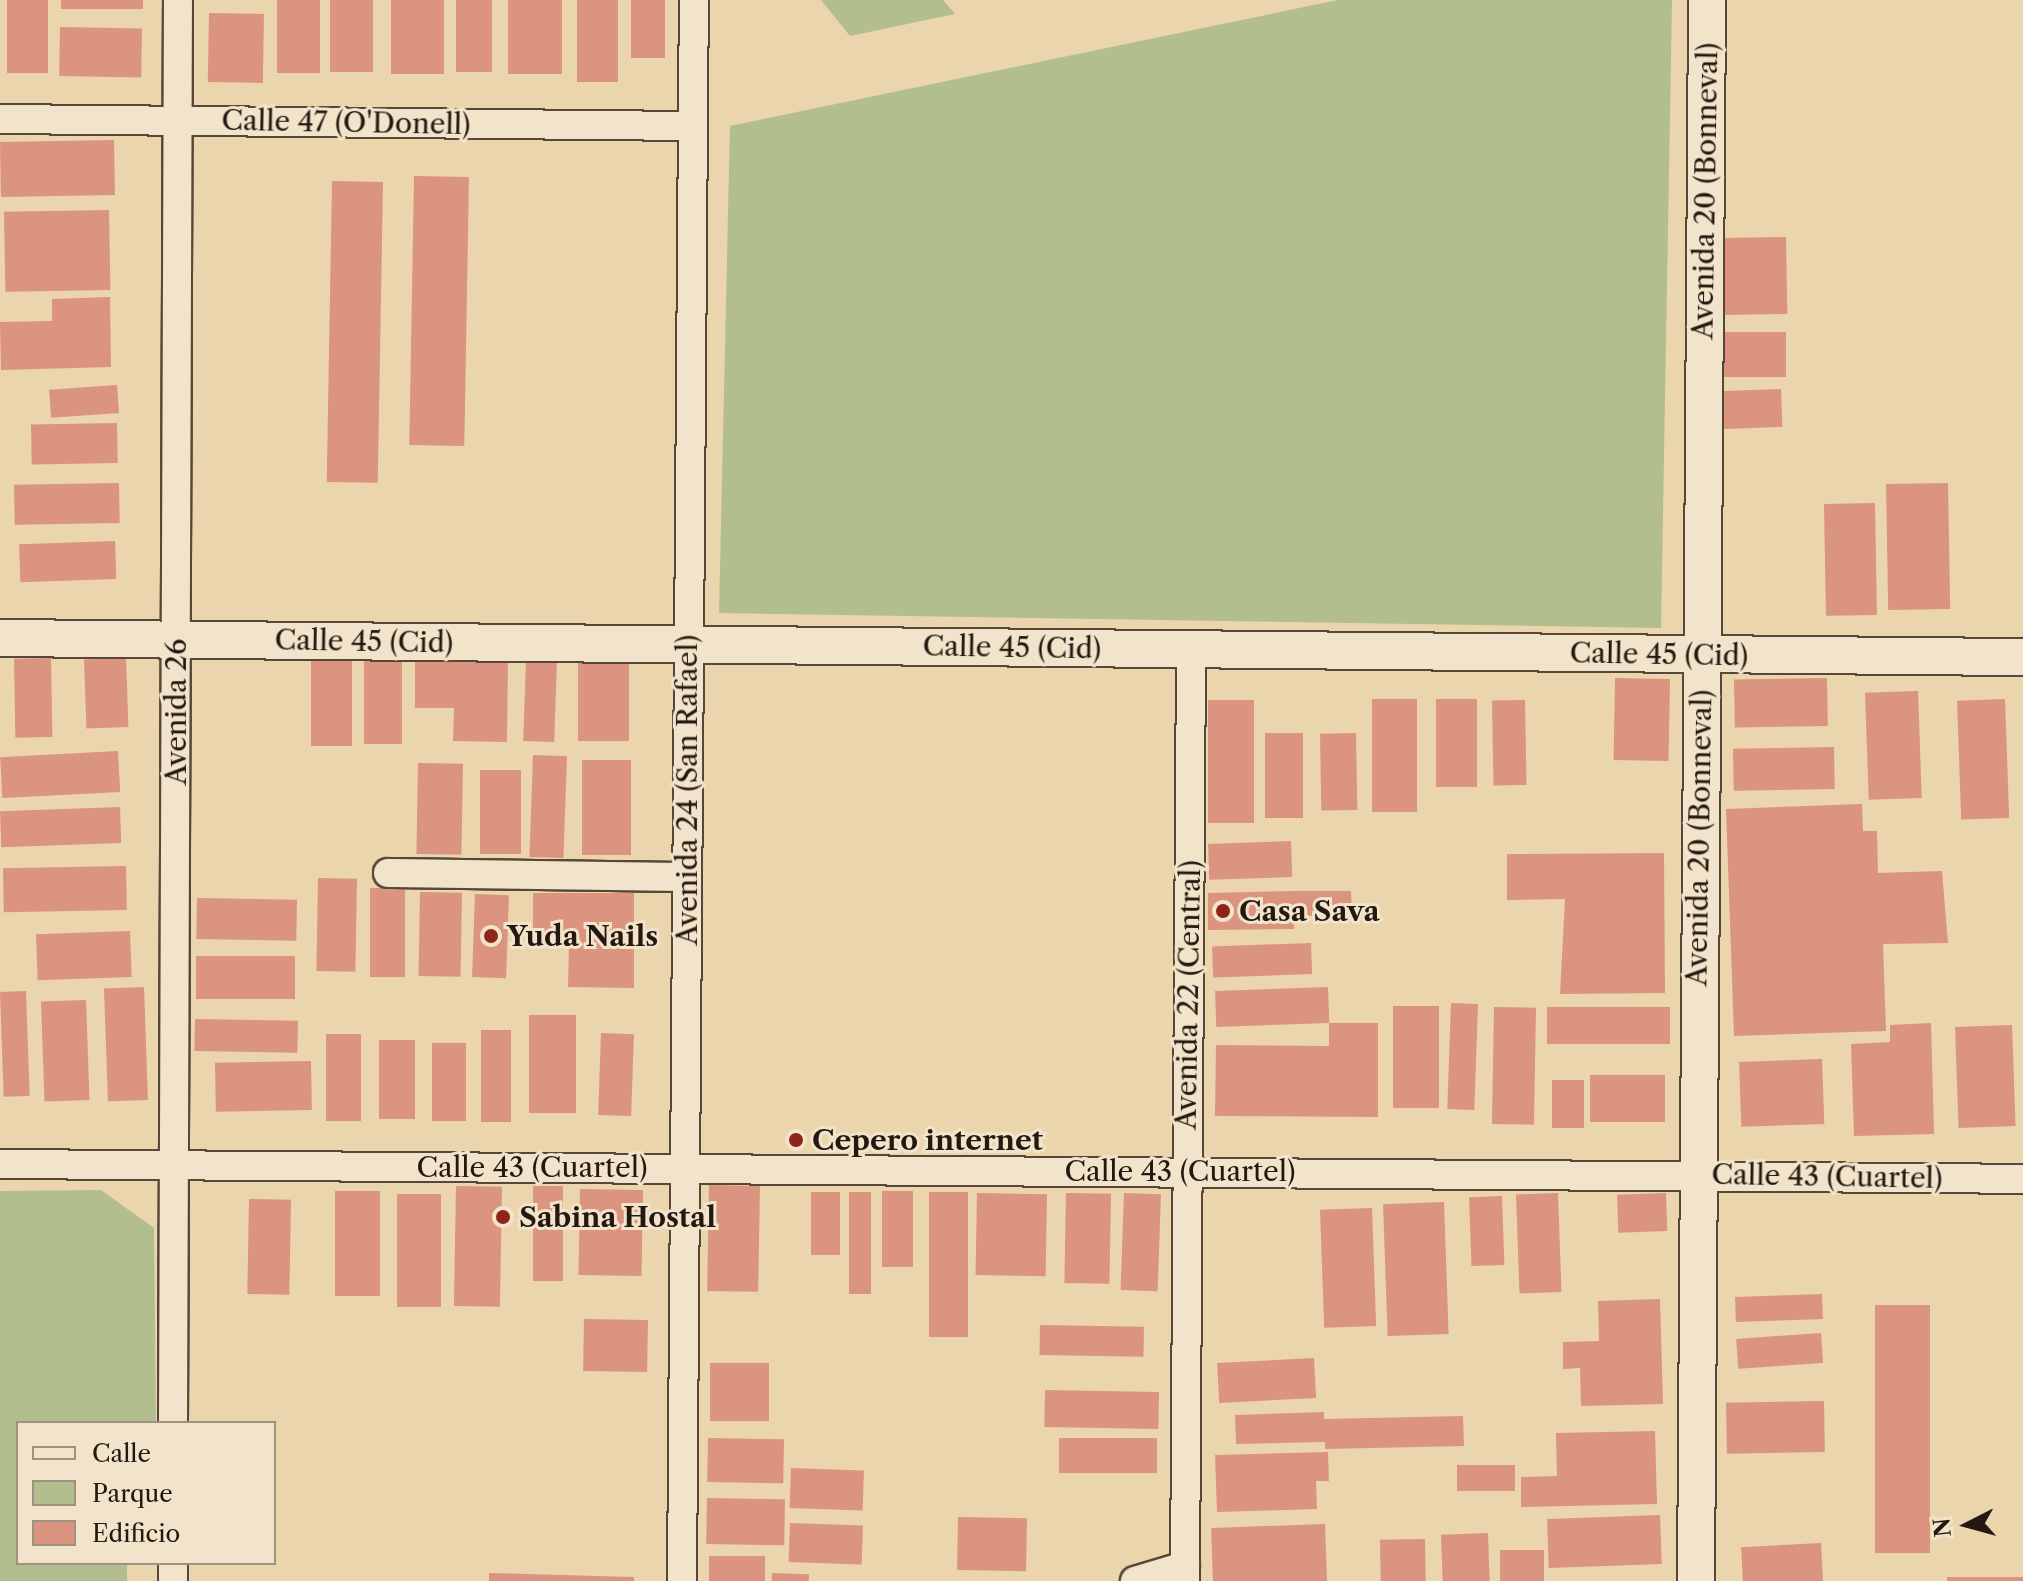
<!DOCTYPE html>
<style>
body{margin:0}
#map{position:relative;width:2023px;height:1581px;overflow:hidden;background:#ebd5ad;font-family:"Libre Caslon Text",serif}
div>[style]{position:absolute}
.green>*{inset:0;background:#b2be8e}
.building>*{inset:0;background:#da947f;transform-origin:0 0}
.roads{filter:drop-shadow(2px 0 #564738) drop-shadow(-2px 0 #564738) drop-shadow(0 2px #564738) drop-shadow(0 -2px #564738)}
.minor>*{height:28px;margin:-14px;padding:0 14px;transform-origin:14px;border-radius:14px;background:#f2e4ca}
.tertiary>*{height:36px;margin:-18px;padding:0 18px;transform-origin:18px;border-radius:18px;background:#f2e4ca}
.dots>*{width:22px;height:22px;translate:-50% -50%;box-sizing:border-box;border:4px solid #f2e4ca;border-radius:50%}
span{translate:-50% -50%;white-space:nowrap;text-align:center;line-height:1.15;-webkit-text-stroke:6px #f2e4ca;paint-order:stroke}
.street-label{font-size:28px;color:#241811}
.poi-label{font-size:28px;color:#241811;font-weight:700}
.left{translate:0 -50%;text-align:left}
.legend{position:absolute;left:16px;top:1421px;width:260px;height:144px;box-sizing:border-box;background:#f2e4ca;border:2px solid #a09280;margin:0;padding:10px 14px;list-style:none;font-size:24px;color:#241811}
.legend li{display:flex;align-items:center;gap:16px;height:40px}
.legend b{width:40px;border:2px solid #a09280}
.north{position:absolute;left:1927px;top:1485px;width:80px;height:80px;-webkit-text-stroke:6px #f2e4ca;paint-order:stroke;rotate:264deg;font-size:22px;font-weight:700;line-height:32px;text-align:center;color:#241811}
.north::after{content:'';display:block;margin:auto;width:28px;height:36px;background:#241811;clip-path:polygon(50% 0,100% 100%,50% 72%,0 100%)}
</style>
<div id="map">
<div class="green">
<i style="clip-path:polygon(821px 0,943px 0,955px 14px,850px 36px)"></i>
<i style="clip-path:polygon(1338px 0,1672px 0,1661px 628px,719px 613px,730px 126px)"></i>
<i style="clip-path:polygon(101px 1190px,154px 1228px,156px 1423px,18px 1423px,18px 1563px,127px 1563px,127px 1581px,0 1581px,0 1191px)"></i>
</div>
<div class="building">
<i style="left:7px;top:0;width:41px;height:73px"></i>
<i style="left:61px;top:0;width:82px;height:9px"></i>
<i style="left:277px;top:0;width:43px;height:73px"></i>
<i style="left:330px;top:0;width:43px;height:72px"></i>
<i style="left:391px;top:0;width:53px;height:74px"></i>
<i style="left:456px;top:0;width:36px;height:72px"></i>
<i style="left:508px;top:0;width:54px;height:74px"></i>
<i style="left:577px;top:0;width:41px;height:82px"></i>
<i style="left:631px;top:0;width:34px;height:58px"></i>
<i style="left:209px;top:13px;width:55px;height:69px;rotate:1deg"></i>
<i style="left:60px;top:27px;width:82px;height:49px;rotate:1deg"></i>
<i style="left:114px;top:140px;width:55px;height:114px;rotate:89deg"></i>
<i style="left:414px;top:176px;width:55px;height:269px;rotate:1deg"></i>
<i style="left:332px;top:181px;width:51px;height:301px;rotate:1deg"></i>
<i style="left:109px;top:210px;width:80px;height:105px;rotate:89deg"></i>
<i style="left:1786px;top:237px;width:77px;height:64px;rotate:89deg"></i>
<i style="clip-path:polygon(110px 297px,111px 367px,1px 370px,0 322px,52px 321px,52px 299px)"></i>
<i style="left:1721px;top:332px;width:65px;height:45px"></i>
<i style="left:117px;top:385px;width:28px;height:68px;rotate:86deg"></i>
<i style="left:1781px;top:389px;width:38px;height:58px;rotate:88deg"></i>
<i style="left:117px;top:423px;width:40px;height:86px;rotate:89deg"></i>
<i style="left:119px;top:483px;width:40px;height:105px;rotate:89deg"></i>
<i style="left:1948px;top:483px;width:126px;height:62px;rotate:89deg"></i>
<i style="left:1875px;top:503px;width:112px;height:51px;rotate:89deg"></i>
<i style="left:115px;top:541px;width:38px;height:96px;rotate:88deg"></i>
<i style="clip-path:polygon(415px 657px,508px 657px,507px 742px,453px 741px,454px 708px,415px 708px)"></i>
<i style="left:51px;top:658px;width:79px;height:37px;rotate:89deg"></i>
<i style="left:126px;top:658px;width:69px;height:42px;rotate:88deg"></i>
<i style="left:364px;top:658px;width:38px;height:86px"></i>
<i style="left:311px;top:659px;width:41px;height:87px"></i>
<i style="left:526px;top:660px;width:31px;height:81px;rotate:2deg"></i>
<i style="left:578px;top:662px;width:51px;height:79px"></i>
<i style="left:1615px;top:678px;width:55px;height:82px;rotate:1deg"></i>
<i style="left:1827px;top:678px;width:48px;height:93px;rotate:89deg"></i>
<i style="left:1918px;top:691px;width:107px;height:53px;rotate:88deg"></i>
<i style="left:1372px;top:699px;width:45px;height:113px"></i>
<i style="left:1436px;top:699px;width:41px;height:88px"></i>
<i style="left:2005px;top:699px;width:119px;height:48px;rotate:88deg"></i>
<i style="left:1254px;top:700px;width:123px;height:46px;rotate:90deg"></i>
<i style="left:1525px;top:700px;width:85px;height:33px;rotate:89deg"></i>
<i style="left:1265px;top:733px;width:38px;height:85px"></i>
<i style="left:1356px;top:733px;width:77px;height:36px;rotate:89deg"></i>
<i style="left:1834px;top:747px;width:42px;height:101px;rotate:89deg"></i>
<i style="left:118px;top:751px;width:41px;height:118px;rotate:87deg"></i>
<i style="left:533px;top:755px;width:34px;height:102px;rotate:2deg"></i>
<i style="left:582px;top:760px;width:49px;height:95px"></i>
<i style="left:418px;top:763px;width:45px;height:91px;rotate:1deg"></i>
<i style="left:480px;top:770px;width:41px;height:84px"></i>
<i style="clip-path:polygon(1862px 804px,1863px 831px,1877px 831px,1878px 873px,1942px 871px,1948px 943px,1883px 944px,1886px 1031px,1734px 1036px,1726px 809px)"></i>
<i style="left:120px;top:807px;width:36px;height:120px;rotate:88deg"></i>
<i style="left:1291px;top:841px;width:36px;height:83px;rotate:88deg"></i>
<i style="clip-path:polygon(1664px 853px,1665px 993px,1560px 994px,1565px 899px,1507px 900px,1507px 854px)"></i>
<i style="left:126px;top:866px;width:44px;height:123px;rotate:89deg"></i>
<i style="left:318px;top:878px;width:39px;height:93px;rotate:1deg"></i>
<i style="left:370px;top:888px;width:35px;height:89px"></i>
<i style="clip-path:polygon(1293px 891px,1351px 891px,1352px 915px,1294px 916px,1294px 929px,1208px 930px,1208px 893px)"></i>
<i style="left:420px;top:892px;width:42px;height:84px;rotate:1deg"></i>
<i style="clip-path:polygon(533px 893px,634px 893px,634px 988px,568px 987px,569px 944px,533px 944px)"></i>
<i style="left:475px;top:894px;width:34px;height:83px;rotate:2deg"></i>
<i style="left:197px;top:898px;width:100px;height:41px;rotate:1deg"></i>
<i style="left:130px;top:931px;width:46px;height:94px;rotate:88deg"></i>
<i style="left:1311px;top:943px;width:31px;height:99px;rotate:88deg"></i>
<i style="left:196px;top:956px;width:99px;height:43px"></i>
<i style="left:144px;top:987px;width:113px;height:40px;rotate:88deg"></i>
<i style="left:1328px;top:987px;width:36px;height:113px;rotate:88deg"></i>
<i style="left:26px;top:991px;width:105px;height:26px;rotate:88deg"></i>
<i style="left:86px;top:1000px;width:100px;height:45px;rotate:88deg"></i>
<i style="left:1451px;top:1003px;width:27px;height:106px;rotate:2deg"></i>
<i style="left:1393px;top:1006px;width:46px;height:102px"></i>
<i style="left:1494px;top:1007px;width:42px;height:117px;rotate:1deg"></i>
<i style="left:1547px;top:1007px;width:123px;height:37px"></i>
<i style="left:529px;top:1015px;width:47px;height:98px"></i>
<i style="left:195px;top:1019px;width:103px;height:32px;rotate:1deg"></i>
<i style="clip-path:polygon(1329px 1023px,1378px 1023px,1378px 1117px,1215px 1116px,1216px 1045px,1329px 1046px)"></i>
<i style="clip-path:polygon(1931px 1023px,1934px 1134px,1854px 1136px,1851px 1044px,1890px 1042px,1890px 1025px)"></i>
<i style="left:2012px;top:1025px;width:101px;height:57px;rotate:88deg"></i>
<i style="left:481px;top:1030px;width:30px;height:92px"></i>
<i style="left:601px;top:1033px;width:33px;height:82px;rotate:2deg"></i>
<i style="left:326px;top:1034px;width:35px;height:87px"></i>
<i style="left:379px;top:1040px;width:36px;height:79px"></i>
<i style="left:432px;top:1043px;width:34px;height:78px"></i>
<i style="left:1822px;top:1059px;width:65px;height:83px;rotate:88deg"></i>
<i style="left:311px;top:1061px;width:49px;height:96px;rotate:89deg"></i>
<i style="left:1590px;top:1075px;width:75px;height:47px"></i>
<i style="left:1552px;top:1080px;width:32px;height:48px"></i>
<i style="left:709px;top:1185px;width:51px;height:106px;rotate:1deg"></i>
<i style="left:456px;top:1186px;width:46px;height:120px;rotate:1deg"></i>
<i style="left:533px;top:1186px;width:30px;height:95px"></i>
<i style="left:580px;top:1189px;width:63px;height:86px;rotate:1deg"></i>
<i style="left:335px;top:1191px;width:45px;height:105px"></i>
<i style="left:882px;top:1191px;width:31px;height:76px"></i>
<i style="left:811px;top:1192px;width:29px;height:63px"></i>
<i style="left:849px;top:1192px;width:22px;height:102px"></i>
<i style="left:929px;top:1192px;width:39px;height:145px"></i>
<i style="left:977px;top:1193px;width:70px;height:82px;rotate:1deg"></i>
<i style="left:1066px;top:1193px;width:45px;height:90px;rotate:1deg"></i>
<i style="left:1124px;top:1193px;width:37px;height:97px;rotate:2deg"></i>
<i style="left:1558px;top:1193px;width:99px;height:42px;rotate:88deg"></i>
<i style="left:1666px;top:1193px;width:38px;height:49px;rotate:88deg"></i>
<i style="left:397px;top:1194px;width:44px;height:113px"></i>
<i style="left:1502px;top:1196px;width:69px;height:33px;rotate:88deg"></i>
<i style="left:249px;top:1199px;width:42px;height:95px;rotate:1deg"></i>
<i style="left:1444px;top:1202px;width:132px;height:61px;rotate:88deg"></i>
<i style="left:1372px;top:1208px;width:118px;height:52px;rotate:88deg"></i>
<i style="left:1822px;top:1294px;width:25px;height:87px;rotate:88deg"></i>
<i style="clip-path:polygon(1660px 1299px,1663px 1404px,1581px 1406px,1580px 1368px,1563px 1369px,1563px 1342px,1599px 1341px,1598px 1301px)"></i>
<i style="left:1875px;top:1305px;width:55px;height:248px"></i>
<i style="left:584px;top:1319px;width:64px;height:52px;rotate:1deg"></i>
<i style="left:1040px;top:1325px;width:104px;height:30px;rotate:1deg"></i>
<i style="left:1821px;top:1333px;width:30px;height:85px;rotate:86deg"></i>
<i style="left:1314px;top:1358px;width:40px;height:97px;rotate:87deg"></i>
<i style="left:710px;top:1363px;width:59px;height:58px"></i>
<i style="left:1045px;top:1390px;width:114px;height:37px;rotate:1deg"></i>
<i style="left:1824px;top:1401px;width:51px;height:98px;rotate:89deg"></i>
<i style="clip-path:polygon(1324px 1412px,1324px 1419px,1463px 1416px,1464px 1446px,1325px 1449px,1325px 1442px,1236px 1444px,1235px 1415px)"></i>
<i style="clip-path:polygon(1655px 1431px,1657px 1504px,1521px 1507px,1521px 1477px,1557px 1476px,1556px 1433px)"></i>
<i style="left:708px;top:1438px;width:76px;height:44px;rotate:1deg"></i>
<i style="left:1059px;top:1438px;width:98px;height:35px"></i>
<i style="clip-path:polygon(1328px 1452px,1329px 1481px,1316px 1481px,1317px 1509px,1217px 1512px,1215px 1455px)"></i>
<i style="left:1515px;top:1465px;width:26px;height:58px;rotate:90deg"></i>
<i style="left:791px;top:1468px;width:73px;height:40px;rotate:2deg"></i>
<i style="left:707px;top:1498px;width:78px;height:46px;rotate:1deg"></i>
<i style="left:1660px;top:1515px;width:49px;height:113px;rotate:88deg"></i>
<i style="left:958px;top:1517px;width:69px;height:53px;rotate:1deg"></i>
<i style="left:790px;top:1523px;width:73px;height:39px;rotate:2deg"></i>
<i style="left:1325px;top:1524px;width:57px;height:114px;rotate:88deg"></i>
<i style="left:1488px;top:1533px;width:48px;height:47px;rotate:88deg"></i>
<i style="left:1425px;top:1539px;width:42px;height:45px;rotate:89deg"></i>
<i style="left:1821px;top:1543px;width:38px;height:80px;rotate:87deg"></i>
<i style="left:1544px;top:1550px;width:31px;height:44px;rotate:90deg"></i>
<i style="left:709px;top:1556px;width:56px;height:25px"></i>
<i style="clip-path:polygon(489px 1573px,634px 1577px,634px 1581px,489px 1581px)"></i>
<i style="left:772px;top:1573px;width:37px;height:8px;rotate:2deg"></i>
<i style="left:1947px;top:1577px;width:76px;height:4px"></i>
</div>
<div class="roads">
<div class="minor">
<i style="left:0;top:119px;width:693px;rotate:0.58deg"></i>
<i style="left:388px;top:873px;width:298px;rotate:0.8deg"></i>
<i style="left:0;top:1164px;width:2023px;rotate:0.42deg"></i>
<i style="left:173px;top:1423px;width:1423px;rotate:-89.8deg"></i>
<i style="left:173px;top:1563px;width:18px;rotate:90deg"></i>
<i style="left:682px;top:1581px;width:1581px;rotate:-89.57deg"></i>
<i style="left:1135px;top:1581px;width:52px;rotate:-16.7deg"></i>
<i style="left:1185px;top:1581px;width:932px;rotate:-89.63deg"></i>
</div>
<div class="tertiary">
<i style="left:0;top:638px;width:2023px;rotate:0.54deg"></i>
<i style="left:1696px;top:1581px;width:1581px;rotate:-89.6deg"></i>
</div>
</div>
<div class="dots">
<i style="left:1223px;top:911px;background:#8f2418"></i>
<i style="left:491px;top:936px;background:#8f2418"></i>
<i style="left:796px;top:1140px;background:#8f2418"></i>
<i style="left:503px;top:1217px;background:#8f2418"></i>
</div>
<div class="street-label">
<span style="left:346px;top:122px;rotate:1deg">Calle 47 (O'Donell)</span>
<span style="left:1705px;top:191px;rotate:-89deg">Avenida 20 (Bonneval)</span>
<span style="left:364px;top:641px;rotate:1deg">Calle 45 (Cid)</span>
<span style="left:1012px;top:647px;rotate:1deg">Calle 45 (Cid)</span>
<span style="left:1659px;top:654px;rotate:1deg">Calle 45 (Cid)</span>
<span style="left:176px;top:712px;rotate:-90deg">Avenida 26</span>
<span style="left:687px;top:790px;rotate:-90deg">Avenida 24 (San Rafael)</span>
<span style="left:1699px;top:838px;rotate:-89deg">Avenida 20 (Bonneval)</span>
<span style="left:1188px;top:995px;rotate:-89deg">Avenida 22 (Central)</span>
<span style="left:532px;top:1167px">Calle 43 (Cuartel)</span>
<span style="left:1180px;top:1171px">Calle 43 (Cuartel)</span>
<span style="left:1827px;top:1176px;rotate:1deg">Calle 43 (Cuartel)</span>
</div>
<div class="poi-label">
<span class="left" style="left:1239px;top:911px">Casa Sava</span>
<span class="left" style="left:507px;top:936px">Yuda Nails</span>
<span class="left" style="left:812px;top:1140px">Cepero internet</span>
<span class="left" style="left:519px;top:1217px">Sabina Hostal</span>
</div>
<ul class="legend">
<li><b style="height:10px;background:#f2e4ca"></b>Calle</li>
<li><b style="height:22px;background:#b2be8e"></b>Parque</li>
<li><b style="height:22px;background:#da947f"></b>Edificio</li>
</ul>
<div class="north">N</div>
</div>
